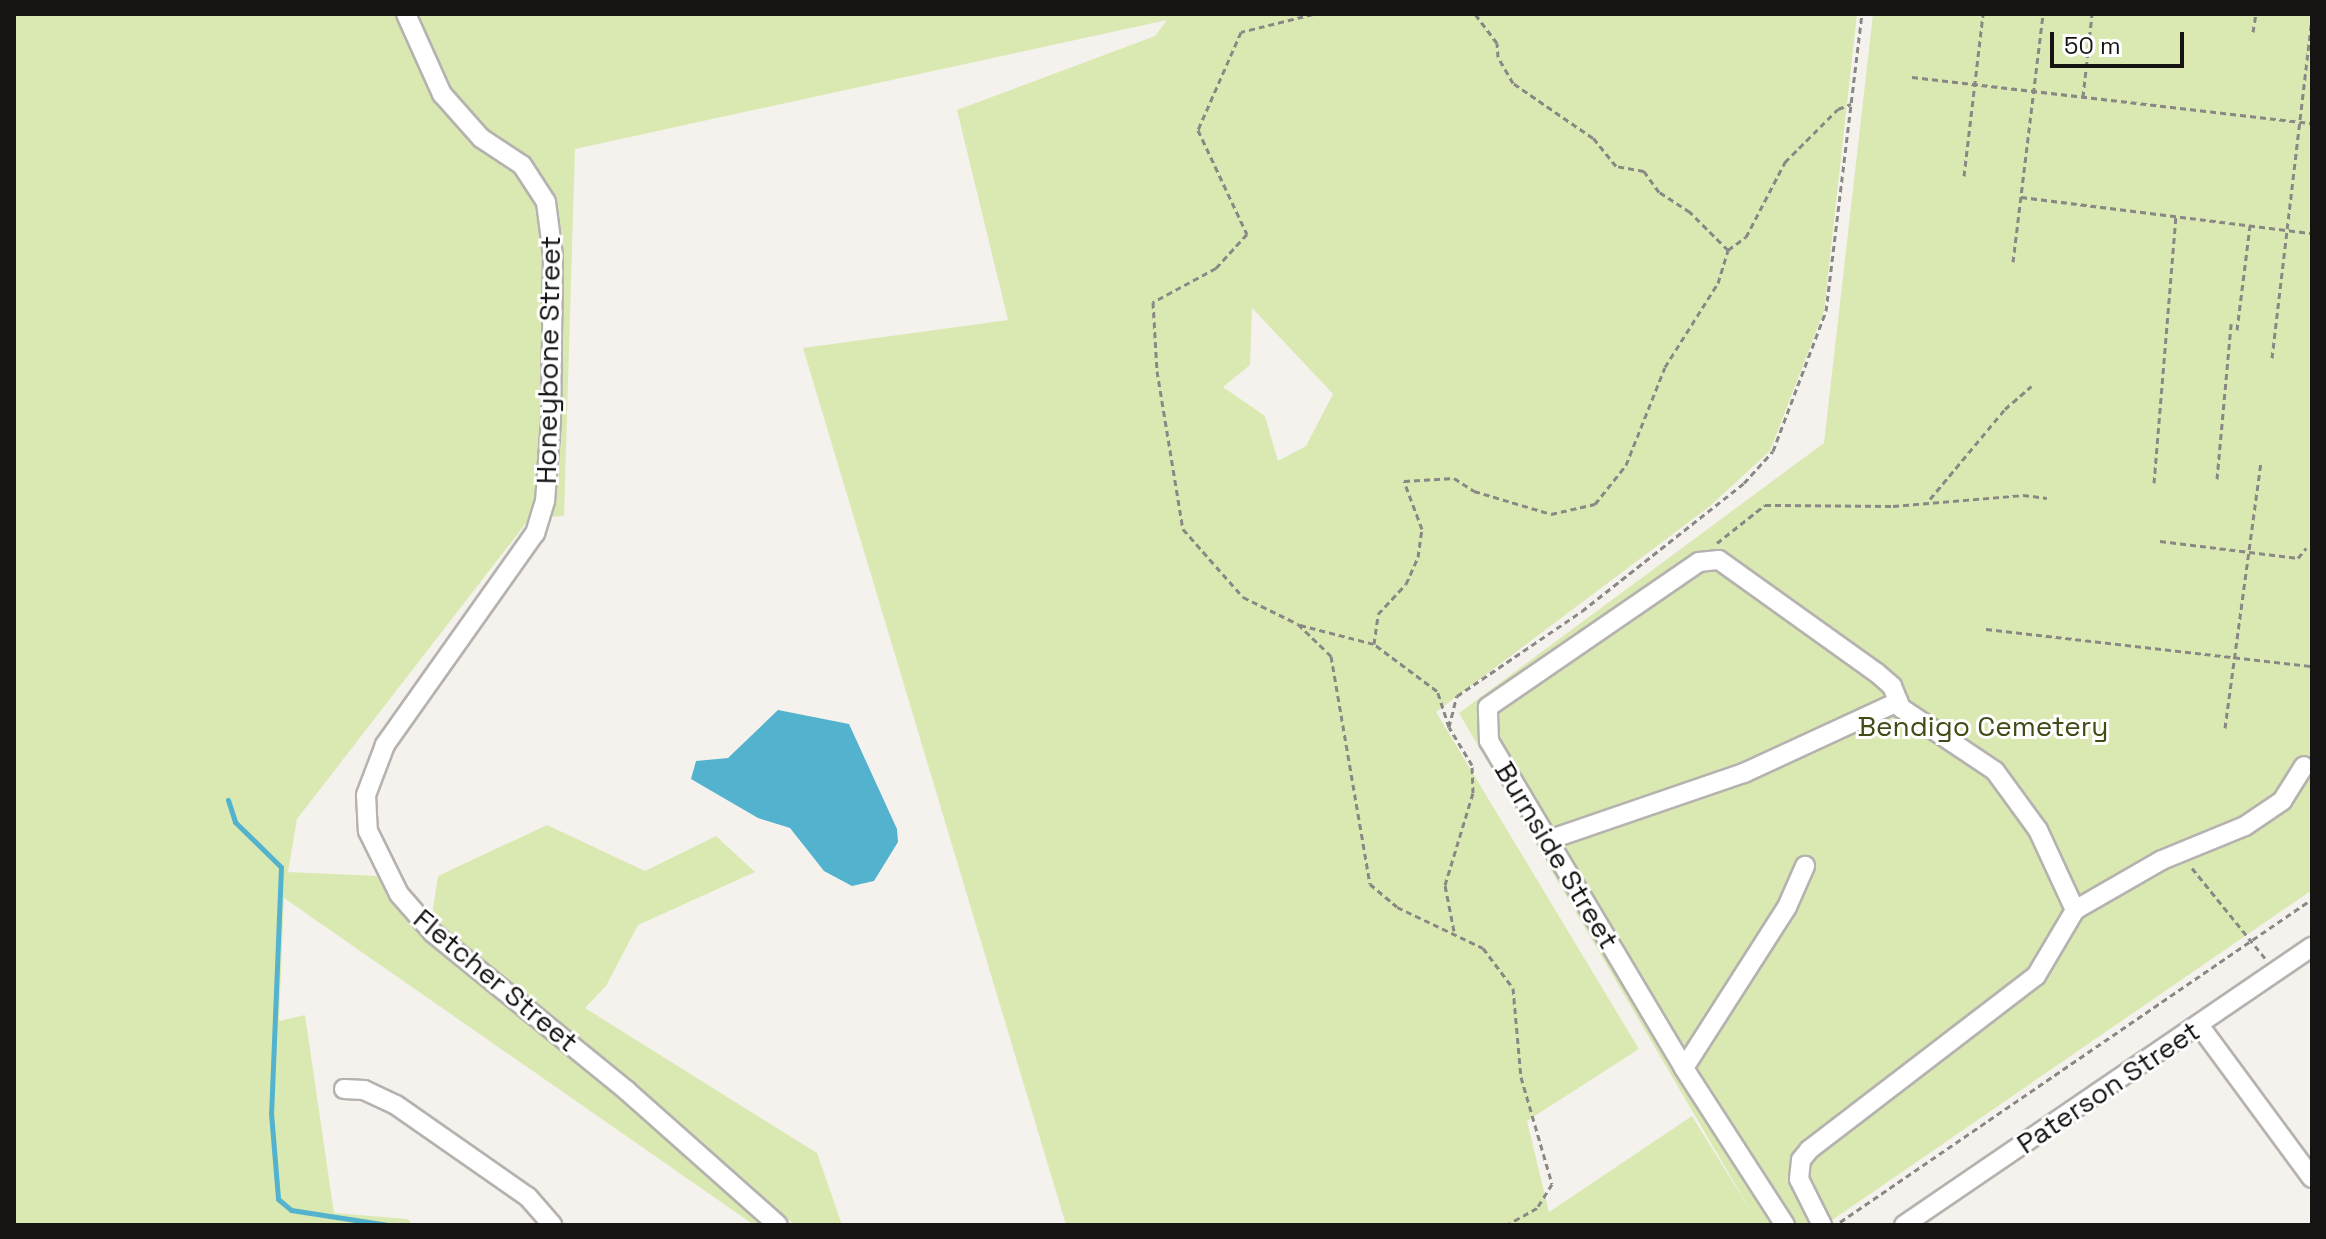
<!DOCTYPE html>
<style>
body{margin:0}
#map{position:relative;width:2326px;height:1239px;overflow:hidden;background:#f5f2ee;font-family:"Space Grotesk",sans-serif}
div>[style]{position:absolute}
.green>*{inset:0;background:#dae9b2}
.water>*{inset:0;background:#53b2ce}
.stream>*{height:5px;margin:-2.5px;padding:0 2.5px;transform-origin:2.5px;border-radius:2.5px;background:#53b2ce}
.path>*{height:3px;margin-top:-1.5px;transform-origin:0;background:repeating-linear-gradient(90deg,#8a8885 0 6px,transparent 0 10px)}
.roads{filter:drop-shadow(2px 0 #b6b2af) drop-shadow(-2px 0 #b6b2af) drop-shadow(0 2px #b6b2af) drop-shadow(0 -2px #b6b2af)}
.minor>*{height:18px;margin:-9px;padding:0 9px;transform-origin:9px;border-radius:9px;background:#fff}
span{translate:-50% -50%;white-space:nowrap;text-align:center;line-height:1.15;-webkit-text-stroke:6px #fff;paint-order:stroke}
.street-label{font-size:28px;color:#161413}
.park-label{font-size:28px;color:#404b16}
.frame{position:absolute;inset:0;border:16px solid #161413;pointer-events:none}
.scale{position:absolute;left:2050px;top:32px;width:134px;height:36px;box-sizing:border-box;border:4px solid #161413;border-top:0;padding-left:10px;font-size:24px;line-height:28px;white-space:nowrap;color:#161413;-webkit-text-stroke:6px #fff;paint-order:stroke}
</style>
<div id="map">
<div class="green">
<i style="clip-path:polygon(evenodd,14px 14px,1857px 14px,1824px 311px,1770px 451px,1709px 507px,1436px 712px,1639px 1049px,1527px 1121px,1549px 1212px,1692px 1116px,1752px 1213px,1459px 713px,1824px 443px,1873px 14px,2312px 14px,2312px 890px,1825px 1225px,1066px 1225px,803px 348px,1008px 320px,957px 110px,1155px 36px,1167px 20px,575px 149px,564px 516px,530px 518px,297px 819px,288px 872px,379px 876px,415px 925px,770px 1225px,754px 1225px,284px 898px,279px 1021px,305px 1015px,334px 1213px,408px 1219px,412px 1225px,14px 1225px,14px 14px,1252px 308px,1333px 394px,1306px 446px,1278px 461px,1265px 416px,1223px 387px,1250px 365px,1252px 308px)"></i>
<i style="clip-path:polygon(547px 825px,645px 871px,716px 836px,755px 872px,638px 925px,606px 986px,585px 1008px,817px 1153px,842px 1225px,795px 1225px,431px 922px,438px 876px)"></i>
</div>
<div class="water">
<i style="clip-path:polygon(778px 710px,849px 724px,897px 829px,898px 842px,874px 881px,852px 886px,824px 871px,790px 828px,758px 818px,691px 779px,696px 761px,728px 758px)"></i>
</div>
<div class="stream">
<i style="left:228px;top:800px;width:23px;rotate:72deg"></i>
<i style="left:235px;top:822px;width:64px;rotate:44.4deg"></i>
<i style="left:281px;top:867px;width:246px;rotate:92.3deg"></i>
<i style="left:271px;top:1113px;width:86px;rotate:85.3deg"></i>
<i style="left:278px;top:1199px;width:17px;rotate:40deg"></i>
<i style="left:291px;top:1210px;width:98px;rotate:8.8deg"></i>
</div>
<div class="path">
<i style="left:1313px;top:14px;width:74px;rotate:166deg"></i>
<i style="left:1241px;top:32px;width:107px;rotate:113.7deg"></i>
<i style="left:1198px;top:130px;width:115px;rotate:64.8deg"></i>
<i style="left:1247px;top:234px;width:46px;rotate:132.4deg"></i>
<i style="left:1216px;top:268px;width:72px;rotate:151.6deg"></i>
<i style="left:1153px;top:302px;width:69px;rotate:86.7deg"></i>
<i style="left:1157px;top:371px;width:160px;rotate:80.7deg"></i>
<i style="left:1183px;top:529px;width:91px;rotate:48.6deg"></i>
<i style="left:1243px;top:597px;width:61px;rotate:26.1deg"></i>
<i style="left:1298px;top:624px;width:46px;rotate:44.1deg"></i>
<i style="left:1331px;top:656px;width:231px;rotate:80.3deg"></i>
<i style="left:1370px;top:884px;width:35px;rotate:40deg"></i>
<i style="left:1397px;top:907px;width:95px;rotate:25.5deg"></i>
<i style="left:1483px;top:948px;width:50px;rotate:53.1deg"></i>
<i style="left:1513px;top:988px;width:89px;rotate:84.9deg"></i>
<i style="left:1521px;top:1077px;width:111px;rotate:73.8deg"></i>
<i style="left:1552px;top:1184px;width:28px;rotate:122deg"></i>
<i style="left:1537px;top:1208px;width:35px;rotate:151deg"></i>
<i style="left:2253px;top:32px;width:18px;rotate:-81deg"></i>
<i style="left:1912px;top:77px;width:403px;rotate:6.6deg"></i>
<i style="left:2083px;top:97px;width:83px;rotate:-83.8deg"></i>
<i style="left:1964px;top:176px;width:163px;rotate:-83.3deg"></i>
<i style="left:2021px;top:197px;width:293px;rotate:7.1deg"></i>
<i style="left:1728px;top:250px;width:22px;rotate:-36deg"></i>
<i style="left:1746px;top:237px;width:85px;rotate:-62.5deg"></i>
<i style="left:1785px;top:162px;width:75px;rotate:-45deg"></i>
<i style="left:1838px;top:109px;width:14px;rotate:-21deg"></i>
<i style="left:2013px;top:262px;width:250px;rotate:-83.1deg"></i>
<i style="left:2237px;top:330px;width:105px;rotate:-82.9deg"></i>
<i style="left:2272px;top:358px;width:345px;rotate:-83.3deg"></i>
<i style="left:2217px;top:479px;width:156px;rotate:-84.8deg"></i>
<i style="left:2154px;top:483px;width:267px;rotate:-85.3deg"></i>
<i style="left:1930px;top:499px;width:117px;rotate:-50.2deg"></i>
<i style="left:2005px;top:409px;width:35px;rotate:-41deg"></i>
<i style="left:2160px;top:541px;width:139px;rotate:7deg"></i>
<i style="left:2298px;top:558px;width:13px;rotate:-51deg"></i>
<i style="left:1717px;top:543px;width:61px;rotate:-38.4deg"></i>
<i style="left:1765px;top:505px;width:128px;rotate:0.4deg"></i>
<i style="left:1893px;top:506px;width:130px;rotate:-4.8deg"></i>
<i style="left:2023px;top:495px;width:24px;rotate:7deg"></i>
<i style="left:1300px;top:625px;width:76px;rotate:14.4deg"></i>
<i style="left:1986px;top:629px;width:328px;rotate:6.5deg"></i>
<i style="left:1449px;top:727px;width:32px;rotate:-76deg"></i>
<i style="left:1457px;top:696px;width:151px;rotate:-34.2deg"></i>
<i style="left:1582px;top:611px;width:206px;rotate:-38.3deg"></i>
<i style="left:1744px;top:483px;width:43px;rotate:-47.8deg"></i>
<i style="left:1773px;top:451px;width:150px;rotate:-69.3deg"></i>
<i style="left:1826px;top:311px;width:299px;rotate:-83.1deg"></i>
<i style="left:2225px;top:728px;width:268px;rotate:-82.3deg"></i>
<i style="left:2192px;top:868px;width:116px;rotate:51deg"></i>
<i style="left:1454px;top:931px;width:47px;rotate:-101.1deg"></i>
<i style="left:1445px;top:885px;width:96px;rotate:-73.1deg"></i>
<i style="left:1473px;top:793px;width:28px;rotate:-92deg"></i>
<i style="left:1472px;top:765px;width:44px;rotate:-121.2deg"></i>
<i style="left:1449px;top:727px;width:38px;rotate:-108deg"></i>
<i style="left:1437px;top:691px;width:79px;rotate:-143.3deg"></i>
<i style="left:1374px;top:644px;width:30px;rotate:-82deg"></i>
<i style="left:1378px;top:614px;width:41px;rotate:-47deg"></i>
<i style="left:1406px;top:584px;width:30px;rotate:-66deg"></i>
<i style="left:1418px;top:557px;width:28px;rotate:-82deg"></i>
<i style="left:1422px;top:529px;width:51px;rotate:-110.6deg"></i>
<i style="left:1404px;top:481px;width:50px;rotate:-3.4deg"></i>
<i style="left:1454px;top:478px;width:24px;rotate:33deg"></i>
<i style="left:1474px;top:491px;width:80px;rotate:16.6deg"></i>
<i style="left:1551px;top:514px;width:45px;rotate:-12.8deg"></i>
<i style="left:1595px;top:504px;width:50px;rotate:-51.5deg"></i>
<i style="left:1626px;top:465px;width:105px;rotate:-68.3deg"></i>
<i style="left:1665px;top:367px;width:99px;rotate:-57.8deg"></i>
<i style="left:1718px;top:283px;width:34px;rotate:-73deg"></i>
<i style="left:1728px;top:250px;width:54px;rotate:-135deg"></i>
<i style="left:1690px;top:212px;width:37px;rotate:-147deg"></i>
<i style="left:1659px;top:192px;width:26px;rotate:-126deg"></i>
<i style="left:1644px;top:171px;width:28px;rotate:-170deg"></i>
<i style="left:1616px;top:166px;width:36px;rotate:-129deg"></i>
<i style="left:1593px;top:138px;width:97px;rotate:-145.5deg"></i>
<i style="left:1513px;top:83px;width:30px;rotate:-120deg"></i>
<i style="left:1498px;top:57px;width:14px;rotate:-94deg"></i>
<i style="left:1497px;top:43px;width:36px;rotate:-127deg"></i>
<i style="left:1840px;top:1222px;width:572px;rotate:-34.38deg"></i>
</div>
<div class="roads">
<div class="minor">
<i style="left:406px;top:14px;width:88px;rotate:65.8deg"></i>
<i style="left:442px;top:94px;width:59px;rotate:48.4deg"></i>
<i style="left:481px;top:138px;width:49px;rotate:33.4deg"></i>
<i style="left:522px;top:165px;width:44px;rotate:57deg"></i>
<i style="left:546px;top:202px;width:54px;rotate:82.6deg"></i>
<i style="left:553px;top:256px;width:164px;rotate:90.7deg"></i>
<i style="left:551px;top:420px;width:81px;rotate:94.2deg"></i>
<i style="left:545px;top:501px;width:34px;rotate:107deg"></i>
<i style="left:535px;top:533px;width:260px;rotate:125.3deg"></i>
<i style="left:385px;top:745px;width:53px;rotate:110.8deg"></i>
<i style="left:366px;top:795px;width:36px;rotate:87deg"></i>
<i style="left:368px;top:831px;width:70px;rotate:63.8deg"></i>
<i style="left:399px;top:894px;width:52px;rotate:48.9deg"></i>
<i style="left:433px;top:933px;width:249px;rotate:39.1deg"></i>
<i style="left:626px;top:1090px;width:203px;rotate:41.6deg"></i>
<i style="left:1548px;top:840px;width:207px;rotate:-18.9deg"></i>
<i style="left:1744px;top:773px;width:170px;rotate:-24.8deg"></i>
<i style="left:2199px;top:1025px;width:190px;rotate:53.6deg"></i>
<i style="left:1684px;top:1068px;width:191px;rotate:-57.4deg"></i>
<i style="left:1787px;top:907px;width:45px;rotate:-66.3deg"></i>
<i style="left:344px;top:1089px;width:20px;rotate:3deg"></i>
<i style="left:364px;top:1090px;width:35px;rotate:25deg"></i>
<i style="left:396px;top:1105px;width:161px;rotate:34.9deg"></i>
<i style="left:528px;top:1197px;width:37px;rotate:49deg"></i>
<i style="left:1785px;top:1225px;width:187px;rotate:-122.8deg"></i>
<i style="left:1684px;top:1068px;width:381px;rotate:-120.8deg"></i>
<i style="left:1489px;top:741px;width:34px;rotate:-92deg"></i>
<i style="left:1488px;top:707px;width:256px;rotate:-34.5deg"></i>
<i style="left:1699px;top:562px;width:20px;rotate:-6deg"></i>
<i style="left:1719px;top:560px;width:194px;rotate:35.6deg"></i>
<i style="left:1877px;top:673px;width:20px;rotate:41deg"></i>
<i style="left:1892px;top:686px;width:24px;rotate:68deg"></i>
<i style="left:1901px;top:708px;width:113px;rotate:33.8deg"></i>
<i style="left:1995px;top:771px;width:73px;rotate:53.9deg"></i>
<i style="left:2038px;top:830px;width:88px;rotate:65.2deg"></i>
<i style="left:1822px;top:1225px;width:51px;rotate:-116.6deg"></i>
<i style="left:1799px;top:1179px;width:19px;rotate:-84deg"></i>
<i style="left:1801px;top:1160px;width:13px;rotate:-51deg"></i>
<i style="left:1809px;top:1150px;width:286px;rotate:-37.5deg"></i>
<i style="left:2036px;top:976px;width:77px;rotate:-59.4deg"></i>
<i style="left:2075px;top:910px;width:100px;rotate:-29.9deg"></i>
<i style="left:2162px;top:860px;width:90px;rotate:-22.3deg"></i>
<i style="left:2245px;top:826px;width:45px;rotate:-34deg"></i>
<i style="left:2282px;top:801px;width:41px;rotate:-57.8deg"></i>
<i style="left:1904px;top:1225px;width:494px;rotate:-34.3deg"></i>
</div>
</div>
<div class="street-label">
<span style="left:548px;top:360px;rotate:-89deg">Honeybone Street</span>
<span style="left:1557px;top:855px;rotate:59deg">Burnside Street</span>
<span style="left:496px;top:980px;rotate:40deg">Fletcher Street</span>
<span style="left:2108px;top:1087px;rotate:-34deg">Paterson Street</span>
</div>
<div class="park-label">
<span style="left:1983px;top:726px">Bendigo Cemetery</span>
</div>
<div class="frame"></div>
<div class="scale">50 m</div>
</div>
